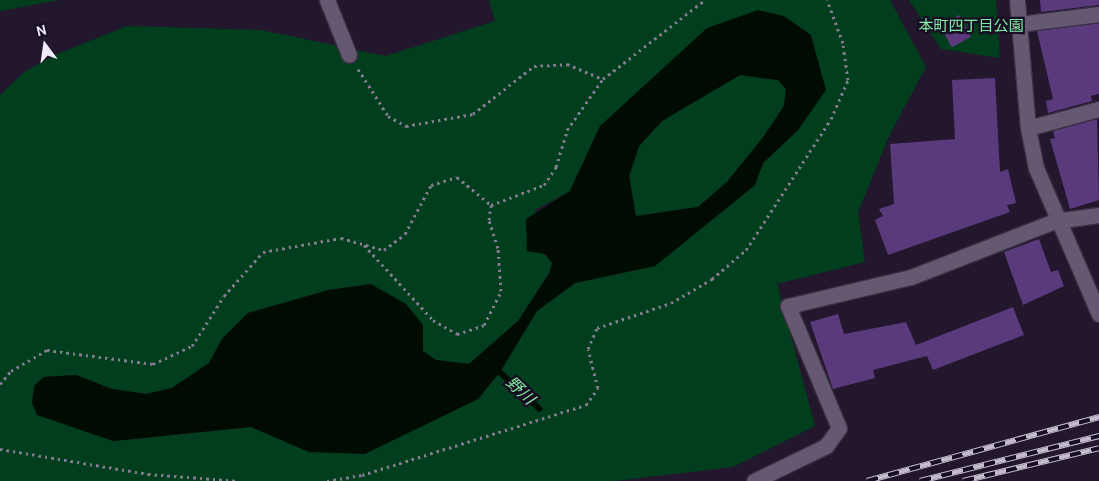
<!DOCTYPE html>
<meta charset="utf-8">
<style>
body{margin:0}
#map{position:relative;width:1099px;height:481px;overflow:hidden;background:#22172d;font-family:Cabin,"Noto Sans JP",sans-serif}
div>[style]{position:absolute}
.green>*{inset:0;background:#013e1d}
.water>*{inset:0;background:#000c01}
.stream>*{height:5.5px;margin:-2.75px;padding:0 2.75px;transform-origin:2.75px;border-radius:2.75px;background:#000c01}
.building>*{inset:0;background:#5a397c;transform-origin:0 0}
.path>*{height:3px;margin-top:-1.5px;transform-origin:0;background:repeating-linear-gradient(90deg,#837b8e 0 2.5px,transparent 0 6.5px)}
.roads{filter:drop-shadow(1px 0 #393143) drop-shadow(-1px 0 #393143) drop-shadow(0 1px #393143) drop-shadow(0 -1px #393143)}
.minor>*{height:15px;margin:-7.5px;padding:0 7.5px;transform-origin:7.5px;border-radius:7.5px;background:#645872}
.rail>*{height:5.5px;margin-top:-2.75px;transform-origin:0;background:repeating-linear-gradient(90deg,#180e23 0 11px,#c4bccd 0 22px);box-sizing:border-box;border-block:1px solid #c4bccd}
span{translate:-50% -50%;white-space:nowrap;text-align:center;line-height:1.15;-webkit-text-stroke:4.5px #180e23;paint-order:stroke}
.park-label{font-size:15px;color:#81eba2}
.water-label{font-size:16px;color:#80eaa1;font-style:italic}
.north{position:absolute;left:20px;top:20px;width:50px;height:50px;-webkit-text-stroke:4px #180e23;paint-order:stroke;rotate:346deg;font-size:14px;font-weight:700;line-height:20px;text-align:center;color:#f1ebfa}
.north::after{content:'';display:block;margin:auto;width:18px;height:22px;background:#f1ebfa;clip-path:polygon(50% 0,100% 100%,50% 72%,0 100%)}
</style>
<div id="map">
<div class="green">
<i style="clip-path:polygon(0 0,60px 0,0 11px)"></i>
<i style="clip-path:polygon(evenodd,489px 0,890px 0,926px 67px,890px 134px,858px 212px,865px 262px,777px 284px,815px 426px,733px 467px,615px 481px,0 481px,0 95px,24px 72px,57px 54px,127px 26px,261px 30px,386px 56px,495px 21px,489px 0,811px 35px,798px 130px,763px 163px,755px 185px,655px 266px,575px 283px,537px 311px,500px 372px,478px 399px,435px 419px,309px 452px,251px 427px,113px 441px,34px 386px,44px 377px,76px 375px,112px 389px,147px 394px,172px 388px,209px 363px,222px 339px,248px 313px,329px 290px,371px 284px,423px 351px,436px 360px,469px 364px,518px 321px,549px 273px,552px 263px,544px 254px,535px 210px,570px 191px,600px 126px,811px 35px)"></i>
<i style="clip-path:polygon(909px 0,996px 0,1000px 58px,941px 49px)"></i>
<i style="clip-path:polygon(740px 75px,778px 80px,786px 89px,784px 106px,764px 136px,727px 182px,698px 207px,636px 216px,629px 176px,639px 146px,662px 121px)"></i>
</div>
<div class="water">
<i style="clip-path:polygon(evenodd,758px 10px,784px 16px,811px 35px,826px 90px,798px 130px,763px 163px,755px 185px,655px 266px,575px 283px,537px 311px,500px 372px,478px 399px,365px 454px,309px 452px,251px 427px,113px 441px,37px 415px,32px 403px,34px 386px,44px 377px,76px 375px,112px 389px,146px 394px,172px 388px,209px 363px,222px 339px,248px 313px,329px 290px,371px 284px,406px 304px,423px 325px,423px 351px,436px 360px,469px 364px,518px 321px,549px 274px,552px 263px,545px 254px,527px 251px,526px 219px,570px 191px,600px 126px,707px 28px,758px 10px,740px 75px,778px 80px,786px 89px,784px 106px,764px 136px,727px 182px,698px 207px,636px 216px,629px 176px,639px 146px,662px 121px,740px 75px)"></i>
</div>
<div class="stream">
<i style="left:500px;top:372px;width:54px;rotate:42.8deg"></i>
</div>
<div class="building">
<i style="clip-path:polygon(1040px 0,1099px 0,1099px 5px,1041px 12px)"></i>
<i style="left:959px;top:15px;width:25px;height:22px;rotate:61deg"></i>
<i style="clip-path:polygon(1099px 23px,1099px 94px,1091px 96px,1092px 101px,1048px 113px,1046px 101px,1053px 99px,1037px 31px)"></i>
<i style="clip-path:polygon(995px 78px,1000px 172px,1008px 169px,1016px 203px,1007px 205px,1010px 212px,888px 255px,875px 220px,883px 216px,879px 209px,894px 204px,890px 144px,955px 139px,952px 80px)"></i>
<i style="clip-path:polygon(1097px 119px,1099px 200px,1070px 209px,1050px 139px,1055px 138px,1053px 131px)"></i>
<i style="clip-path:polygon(1039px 239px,1051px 272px,1058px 270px,1064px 286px,1023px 305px,1004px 252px)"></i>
<i style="clip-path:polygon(1013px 307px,1024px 335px,933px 370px,927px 356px,873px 370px,875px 378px,833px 389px,810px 322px,838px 314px,844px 334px,906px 322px,916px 345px)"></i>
</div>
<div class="path">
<i style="left:358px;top:69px;width:56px;rotate:57.4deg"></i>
<i style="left:388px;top:116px;width:21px;rotate:29deg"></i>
<i style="left:406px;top:126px;width:68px;rotate:-10.2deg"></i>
<i style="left:473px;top:114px;width:78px;rotate:-38.2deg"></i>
<i style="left:534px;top:66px;width:33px;rotate:-3deg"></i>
<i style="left:567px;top:64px;width:39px;rotate:23deg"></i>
<i style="left:364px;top:245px;width:102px;rotate:47.4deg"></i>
<i style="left:433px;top:320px;width:28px;rotate:30deg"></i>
<i style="left:457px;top:334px;width:28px;rotate:-18deg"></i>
<i style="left:484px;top:325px;width:38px;rotate:-63deg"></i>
<i style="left:501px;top:291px;width:43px;rotate:-94deg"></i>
<i style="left:498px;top:248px;width:29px;rotate:-108deg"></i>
<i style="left:489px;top:220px;width:15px;rotate:-82deg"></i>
<i style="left:0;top:384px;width:17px;rotate:-50deg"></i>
<i style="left:11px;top:371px;width:42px;rotate:-30.3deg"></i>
<i style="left:47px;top:350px;width:107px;rotate:7.5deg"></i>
<i style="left:153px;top:364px;width:43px;rotate:-24.8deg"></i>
<i style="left:192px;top:346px;width:59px;rotate:-57.4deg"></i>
<i style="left:224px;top:296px;width:59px;rotate:-48.4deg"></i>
<i style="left:263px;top:252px;width:79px;rotate:-10.2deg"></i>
<i style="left:341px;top:238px;width:45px;rotate:15.6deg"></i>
<i style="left:384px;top:250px;width:26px;rotate:-37deg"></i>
<i style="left:405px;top:234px;width:55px;rotate:-62deg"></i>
<i style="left:431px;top:185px;width:27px;rotate:-17deg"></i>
<i style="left:457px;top:177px;width:44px;rotate:39.5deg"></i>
<i style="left:491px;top:205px;width:57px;rotate:-20.7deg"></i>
<i style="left:544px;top:185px;width:22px;rotate:-56deg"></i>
<i style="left:556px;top:167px;width:39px;rotate:-73deg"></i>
<i style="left:567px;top:130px;width:62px;rotate:-54.8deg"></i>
<i style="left:603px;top:79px;width:129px;rotate:-37.8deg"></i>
<i style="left:0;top:449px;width:150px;rotate:9.6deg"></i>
<i style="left:148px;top:474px;width:91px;rotate:4.4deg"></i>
<i style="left:327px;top:481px;width:36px;rotate:-10deg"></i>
<i style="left:362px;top:475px;width:235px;rotate:-17.4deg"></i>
<i style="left:586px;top:405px;width:21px;rotate:-55deg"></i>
<i style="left:598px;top:388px;width:40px;rotate:-104.4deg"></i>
<i style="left:588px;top:349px;width:23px;rotate:-67deg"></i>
<i style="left:597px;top:328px;width:78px;rotate:-18.7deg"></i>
<i style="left:671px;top:303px;width:48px;rotate:-30.3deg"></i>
<i style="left:712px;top:279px;width:45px;rotate:-40.5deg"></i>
<i style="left:746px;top:250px;width:156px;rotate:-57deg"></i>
<i style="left:831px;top:119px;width:43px;rotate:-66.4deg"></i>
<i style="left:848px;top:80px;width:37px;rotate:-98deg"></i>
<i style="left:843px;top:43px;width:46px;rotate:-110.4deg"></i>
</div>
<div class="roads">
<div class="minor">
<i style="left:327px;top:0;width:59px;rotate:68.2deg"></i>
<i style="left:1017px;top:0;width:128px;rotate:85.1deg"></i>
<i style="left:1028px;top:128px;width:41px;rotate:78.7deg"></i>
<i style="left:1036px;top:168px;width:159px;rotate:66.7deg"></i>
<i style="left:1019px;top:24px;width:81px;rotate:-7.1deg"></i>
<i style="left:1028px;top:128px;width:73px;rotate:-15deg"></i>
<i style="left:754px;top:481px;width:80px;rotate:-25.9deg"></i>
<i style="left:826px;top:446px;width:22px;rotate:-54deg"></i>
<i style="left:839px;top:428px;width:132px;rotate:-112.7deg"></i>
<i style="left:788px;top:306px;width:126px;rotate:-13.3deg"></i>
<i style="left:911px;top:277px;width:155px;rotate:-21.3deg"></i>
<i style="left:1055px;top:221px;width:44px;rotate:-7.8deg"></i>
</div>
</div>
<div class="rail">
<i style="left:867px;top:481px;width:241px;rotate:-15.4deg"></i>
<i style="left:920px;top:481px;width:185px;rotate:-14.1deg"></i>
<i style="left:963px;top:481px;width:140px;rotate:-13.6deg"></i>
</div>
<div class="park-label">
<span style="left:971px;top:27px">本町四丁目公園</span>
</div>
<div class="water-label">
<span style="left:520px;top:391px;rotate:43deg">野川</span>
</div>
<div class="north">N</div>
</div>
